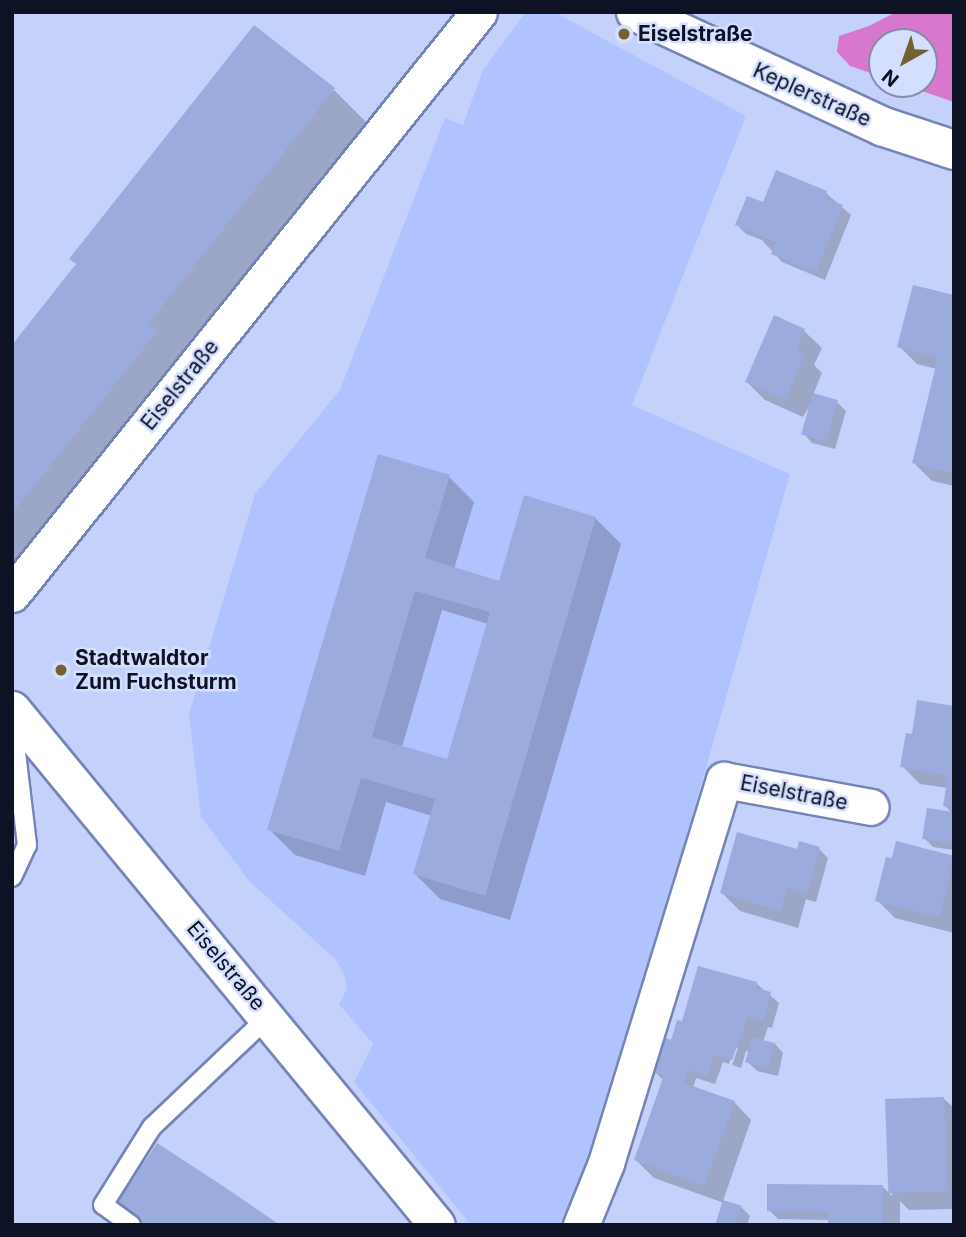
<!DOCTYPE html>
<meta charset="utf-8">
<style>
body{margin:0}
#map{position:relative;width:966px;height:1237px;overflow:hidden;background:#c3d1fb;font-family:Inter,sans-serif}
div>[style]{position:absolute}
.built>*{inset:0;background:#b1c3fe}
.forest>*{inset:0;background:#d777cd}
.shadow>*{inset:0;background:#0003}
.building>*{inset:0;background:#9babde;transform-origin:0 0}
.roads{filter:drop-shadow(2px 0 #7684b5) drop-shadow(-2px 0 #7684b5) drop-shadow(0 2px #7684b5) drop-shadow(0 -2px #7684b5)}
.lane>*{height:18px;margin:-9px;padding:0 9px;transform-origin:9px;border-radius:9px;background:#fff}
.street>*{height:35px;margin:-17.5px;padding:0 17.5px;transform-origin:17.5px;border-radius:17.5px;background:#fff}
.secondary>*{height:38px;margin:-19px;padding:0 19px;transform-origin:19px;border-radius:19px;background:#fff}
.dots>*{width:19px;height:19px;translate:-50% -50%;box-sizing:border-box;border:4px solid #d4defe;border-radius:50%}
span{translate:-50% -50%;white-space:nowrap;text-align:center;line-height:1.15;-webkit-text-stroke:5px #d4defe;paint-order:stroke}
.poi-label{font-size:21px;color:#0d1224;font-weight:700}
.left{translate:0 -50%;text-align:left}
.street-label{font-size:21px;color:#0d1224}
.frame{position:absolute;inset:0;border:14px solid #0d1224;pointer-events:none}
.north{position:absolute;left:868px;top:28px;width:70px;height:70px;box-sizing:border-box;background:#d4defe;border:2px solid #848ca7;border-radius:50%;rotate:220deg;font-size:19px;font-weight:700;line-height:28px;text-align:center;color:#0d1224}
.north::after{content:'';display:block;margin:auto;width:24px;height:32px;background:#736230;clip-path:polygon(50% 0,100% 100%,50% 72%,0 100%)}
</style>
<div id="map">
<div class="built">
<i style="clip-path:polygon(554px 12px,746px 116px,632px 405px,790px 474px,592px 1166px,558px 1225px,471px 1225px,354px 1082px,373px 1044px,339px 1004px,347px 989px,344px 974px,335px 959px,250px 882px,201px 817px,189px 714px,255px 494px,340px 390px,445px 118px,463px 125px,483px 70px,525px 13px)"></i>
</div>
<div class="forest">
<i style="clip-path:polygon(896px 12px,954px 12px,954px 102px,901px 84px,924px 84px,924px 42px,882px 42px,882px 77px,850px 66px,837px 52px,839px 36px,869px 26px)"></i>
</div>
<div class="shadow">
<i style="clip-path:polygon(334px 90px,373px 129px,12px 601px,12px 347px)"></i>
<i style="clip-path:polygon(826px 193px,851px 215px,825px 280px,782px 262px,762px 240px,746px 234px,737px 225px,762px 204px)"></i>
<i style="clip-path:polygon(954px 297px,954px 486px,932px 481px,914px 463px,937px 369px,917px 364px,899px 346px)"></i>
<i style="clip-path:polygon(804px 331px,822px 348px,814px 365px,822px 373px,813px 395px,837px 402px,846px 411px,835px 449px,812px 443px,804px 434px,813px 400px,803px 417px,765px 400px,747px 382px)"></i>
<i style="clip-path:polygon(evenodd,449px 477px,474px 502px,454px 569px,498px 582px,595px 518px,621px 544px,510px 920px,440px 899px,415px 874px,432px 816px,386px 802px,365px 876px,295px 855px,269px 829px,449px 477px,442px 610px,488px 624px,448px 761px,402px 747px,442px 610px)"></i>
<i style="clip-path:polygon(954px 708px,954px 850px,933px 847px,924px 838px,953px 814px,945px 806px,948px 788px,920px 784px,902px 766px,913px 736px)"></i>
<i style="clip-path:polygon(897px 843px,954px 858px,954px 933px,895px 918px,877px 900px)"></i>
<i style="clip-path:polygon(819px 849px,828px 858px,816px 902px,806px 899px,798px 928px,740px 911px,722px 893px)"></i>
<i style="clip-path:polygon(757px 984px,779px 1003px,772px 1028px,768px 1027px,763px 1042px,775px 1044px,783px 1053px,778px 1076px,757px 1071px,748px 1062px,750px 1052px,746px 1051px,741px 1068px,732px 1065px,738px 1048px,734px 1048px,729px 1064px,723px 1062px,715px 1084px,696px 1078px,693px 1088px,734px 1102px,751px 1120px,723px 1201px,741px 1207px,750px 1216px,747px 1225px,716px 1225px,724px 1203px,654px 1178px,636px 1160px,664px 1081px,654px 1071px,684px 1023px)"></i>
<i style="clip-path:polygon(944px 1099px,953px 1107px,954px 1209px,909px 1210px,900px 1201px,900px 1225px,829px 1225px,829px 1220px,778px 1219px,769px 1210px,882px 1186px,892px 1196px,887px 1101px)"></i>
<i style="clip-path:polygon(119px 1203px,277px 1225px,141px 1225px)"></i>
</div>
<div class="building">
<i style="clip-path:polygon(254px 25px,335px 88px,149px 323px,158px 330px,12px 514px,12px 345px,76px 264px,69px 259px)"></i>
<i style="clip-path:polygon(776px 170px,827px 191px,825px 198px,843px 205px,816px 272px,771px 254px,776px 242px,735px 225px,747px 196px,763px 202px)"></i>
<i style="clip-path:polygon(913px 285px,954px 295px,953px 473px,912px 463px,938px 357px,897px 347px)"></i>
<i style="clip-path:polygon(774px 315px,805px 329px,796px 350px,805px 354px,785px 400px,745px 382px)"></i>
<i style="left:813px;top:393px;width:26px;height:43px;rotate:16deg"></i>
<i style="clip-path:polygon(evenodd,378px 454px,450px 475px,425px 558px,499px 581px,524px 495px,596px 517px,485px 896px,413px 874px,435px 799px,361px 778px,339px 851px,267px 830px,378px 454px,415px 591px,490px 612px,447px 759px,372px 737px,415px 591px)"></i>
<i style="clip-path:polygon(917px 700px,954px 706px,954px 808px,943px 806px,948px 775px,900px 767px,906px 733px,912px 734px)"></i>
<i style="clip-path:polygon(927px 808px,954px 812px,954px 844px,922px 839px)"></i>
<i style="clip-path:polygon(737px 832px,797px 849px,799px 841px,820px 847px,807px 894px,787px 888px,780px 911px,720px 893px)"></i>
<i style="clip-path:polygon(896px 841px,954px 856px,939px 917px,875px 901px,886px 857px,892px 858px)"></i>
<i style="clip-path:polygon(698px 966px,757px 982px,756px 988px,771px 992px,764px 1021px,748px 1016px,732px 1060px,714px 1055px,707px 1076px,688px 1070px,684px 1083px,735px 1101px,704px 1186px,634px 1160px,664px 1075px,652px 1071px,664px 1037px,671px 1040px,677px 1020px,682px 1021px)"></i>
<i style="left:752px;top:1037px;width:24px;height:26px;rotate:15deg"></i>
<i style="left:944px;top:1097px;width:94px;height:59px;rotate:88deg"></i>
<i style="clip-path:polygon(157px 1143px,226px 1188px,280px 1225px,150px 1225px,117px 1203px)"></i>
<i style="clip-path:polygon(767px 1184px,883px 1185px,883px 1225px,828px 1225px,828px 1212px,767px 1211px)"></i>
<i style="clip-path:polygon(723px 1200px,742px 1206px,735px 1225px,715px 1225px)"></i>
</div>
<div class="roads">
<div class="lane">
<i style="left:12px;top:719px;width:127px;rotate:83.2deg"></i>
<i style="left:27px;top:845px;width:35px;rotate:115deg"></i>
<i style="left:131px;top:1225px;width:34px;rotate:-144deg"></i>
<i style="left:103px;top:1205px;width:92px;rotate:-57.9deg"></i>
<i style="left:152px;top:1127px;width:160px;rotate:-43.5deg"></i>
</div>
<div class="street">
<i style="left:12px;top:594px;width:746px;rotate:-51.26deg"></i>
<i style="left:12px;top:709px;width:668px;rotate:50.52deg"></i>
<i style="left:581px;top:1225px;width:67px;rotate:-68deg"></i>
<i style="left:606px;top:1163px;width:401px;rotate:-72.9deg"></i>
<i style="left:724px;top:780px;width:149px;rotate:10.4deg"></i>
</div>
<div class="secondary">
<i style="left:636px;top:12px;width:273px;rotate:24.9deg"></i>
<i style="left:884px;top:127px;width:74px;rotate:18.2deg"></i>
</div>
</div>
<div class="dots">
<i style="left:624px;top:34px;background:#736230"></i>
<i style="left:61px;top:670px;background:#736230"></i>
</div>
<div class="poi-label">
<span class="left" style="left:638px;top:34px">Eiselstraße</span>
<span class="left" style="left:75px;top:670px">Stadtwaldtor<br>Zum Fuchsturm</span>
</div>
<div class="street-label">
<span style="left:812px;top:95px;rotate:24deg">Keplerstraße</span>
<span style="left:180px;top:385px;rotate:-51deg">Eiselstraße</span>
<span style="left:794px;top:793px;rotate:11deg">Eiselstraße</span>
<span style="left:226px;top:966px;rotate:50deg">Eiselstraße</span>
</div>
<div class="frame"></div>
<div class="north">N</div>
</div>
